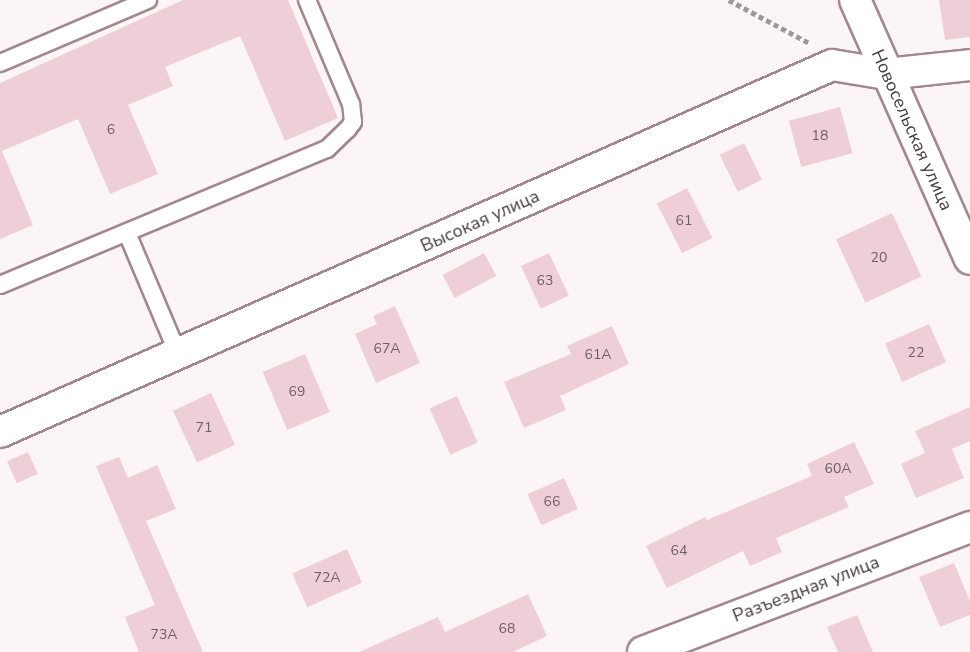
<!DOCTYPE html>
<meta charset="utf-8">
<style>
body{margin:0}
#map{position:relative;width:970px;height:652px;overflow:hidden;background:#fcf5f7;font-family:"Nunito Sans",sans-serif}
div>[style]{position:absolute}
.building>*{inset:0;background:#eecfd8;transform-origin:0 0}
.path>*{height:4.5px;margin-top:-2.25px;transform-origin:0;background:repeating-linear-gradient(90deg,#a09699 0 5px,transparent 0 8.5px)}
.roads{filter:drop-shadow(2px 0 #a3878f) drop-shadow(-2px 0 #a3878f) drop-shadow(0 2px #a3878f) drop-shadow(0 -2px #a3878f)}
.lane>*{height:16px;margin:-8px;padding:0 8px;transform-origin:8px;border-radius:8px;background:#fff}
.street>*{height:30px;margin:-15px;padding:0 15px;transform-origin:15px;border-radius:15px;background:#fff}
span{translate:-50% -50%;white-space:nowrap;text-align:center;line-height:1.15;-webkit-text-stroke:5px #fff;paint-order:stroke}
.number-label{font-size:14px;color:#6e5e63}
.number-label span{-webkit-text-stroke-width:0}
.street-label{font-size:18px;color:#44383c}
</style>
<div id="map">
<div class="building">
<i style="clip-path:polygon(183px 0,288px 0,338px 118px,285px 141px,240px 36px,165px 67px,173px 86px,128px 105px,158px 174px,110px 194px,78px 119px,2px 151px,33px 225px,0 239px,0 83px)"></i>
<i style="clip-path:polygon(939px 0,970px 0,970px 37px,945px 40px)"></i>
<i style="left:840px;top:107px;width:48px;height:53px;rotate:75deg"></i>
<i style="left:744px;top:143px;width:41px;height:27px;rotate:64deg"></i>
<i style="left:687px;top:188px;width:56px;height:34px;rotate:63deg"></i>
<i style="left:892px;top:213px;width:70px;height:62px;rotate:65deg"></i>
<i style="left:484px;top:253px;width:26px;height:47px;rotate:62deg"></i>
<i style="left:549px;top:253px;width:47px;height:31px;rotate:65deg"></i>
<i style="clip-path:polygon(395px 306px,420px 363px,376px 383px,355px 334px,377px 324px,373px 316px)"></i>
<i style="left:929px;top:324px;width:42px;height:48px;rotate:66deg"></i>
<i style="clip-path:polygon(612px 326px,629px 364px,560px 396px,566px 410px,524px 428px,504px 382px,571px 354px,567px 346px)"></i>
<i style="left:305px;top:354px;width:63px;height:46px;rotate:67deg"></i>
<i style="left:211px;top:393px;width:57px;height:42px;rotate:65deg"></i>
<i style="left:457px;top:396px;width:51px;height:30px;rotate:66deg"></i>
<i style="clip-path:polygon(970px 407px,970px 441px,952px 449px,964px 478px,916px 498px,901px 464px,925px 453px,915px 431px)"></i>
<i style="clip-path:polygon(854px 442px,874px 484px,844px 497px,849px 507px,776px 538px,782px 552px,750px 566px,743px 551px,667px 588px,646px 546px,705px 517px,707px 520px,812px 476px,807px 464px)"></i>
<i style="left:28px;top:452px;width:24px;height:23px;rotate:66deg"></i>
<i style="clip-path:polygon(119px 457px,128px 478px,157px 465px,176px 509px,146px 521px,203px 652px,139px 652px,125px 617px,155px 605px,96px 466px)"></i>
<i style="left:564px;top:478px;width:34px;height:40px;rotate:66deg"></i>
<i style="left:347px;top:549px;width:37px;height:60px;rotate:66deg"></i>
<i style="clip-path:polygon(954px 563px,970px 601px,970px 615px,940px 627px,919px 577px)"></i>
<i style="clip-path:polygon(528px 594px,547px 636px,513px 652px,359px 652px,438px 617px,445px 632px)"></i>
<i style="clip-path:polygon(857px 615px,873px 652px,838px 652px,827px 627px)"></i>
</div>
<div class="path">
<i style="left:729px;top:0;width:93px;rotate:28.2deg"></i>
</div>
<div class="roads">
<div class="lane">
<i style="left:0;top:63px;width:161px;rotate:-23.1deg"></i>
<i style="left:127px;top:233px;width:131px;rotate:67.1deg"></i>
<i style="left:0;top:285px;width:354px;rotate:-22.6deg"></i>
<i style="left:327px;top:149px;width:28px;rotate:-44deg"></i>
<i style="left:347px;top:130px;width:10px;rotate:-53deg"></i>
<i style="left:353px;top:122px;width:18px;rotate:-96deg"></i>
<i style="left:351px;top:104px;width:113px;rotate:-112.9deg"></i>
</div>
<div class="street">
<i style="left:855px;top:0;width:283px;rotate:66.1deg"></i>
<i style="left:0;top:432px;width:909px;rotate:-23.8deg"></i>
<i style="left:832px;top:65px;width:55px;rotate:9.5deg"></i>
<i style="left:886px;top:74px;width:84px;rotate:-6.1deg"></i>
<i style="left:643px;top:652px;width:350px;rotate:-20.9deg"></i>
</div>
</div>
<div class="number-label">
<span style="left:111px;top:130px">6</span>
<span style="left:820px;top:136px">18</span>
<span style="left:684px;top:221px">61</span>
<span style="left:879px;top:258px">20</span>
<span style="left:545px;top:281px">63</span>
<span style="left:387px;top:349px">67А</span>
<span style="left:916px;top:353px">22</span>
<span style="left:598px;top:355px">61А</span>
<span style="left:297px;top:392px">69</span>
<span style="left:204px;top:428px">71</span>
<span style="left:838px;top:469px">60А</span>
<span style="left:552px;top:502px">66</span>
<span style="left:679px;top:551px">64</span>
<span style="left:327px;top:578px">72А</span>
<span style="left:507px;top:629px">68</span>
<span style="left:164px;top:635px">73А</span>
</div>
<div class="street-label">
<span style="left:912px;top:130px;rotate:66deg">Новосельская улица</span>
<span style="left:480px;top:221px;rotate:-24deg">Высокая улица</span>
<span style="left:806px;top:589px;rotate:-21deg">Разъездная улица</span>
</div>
</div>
